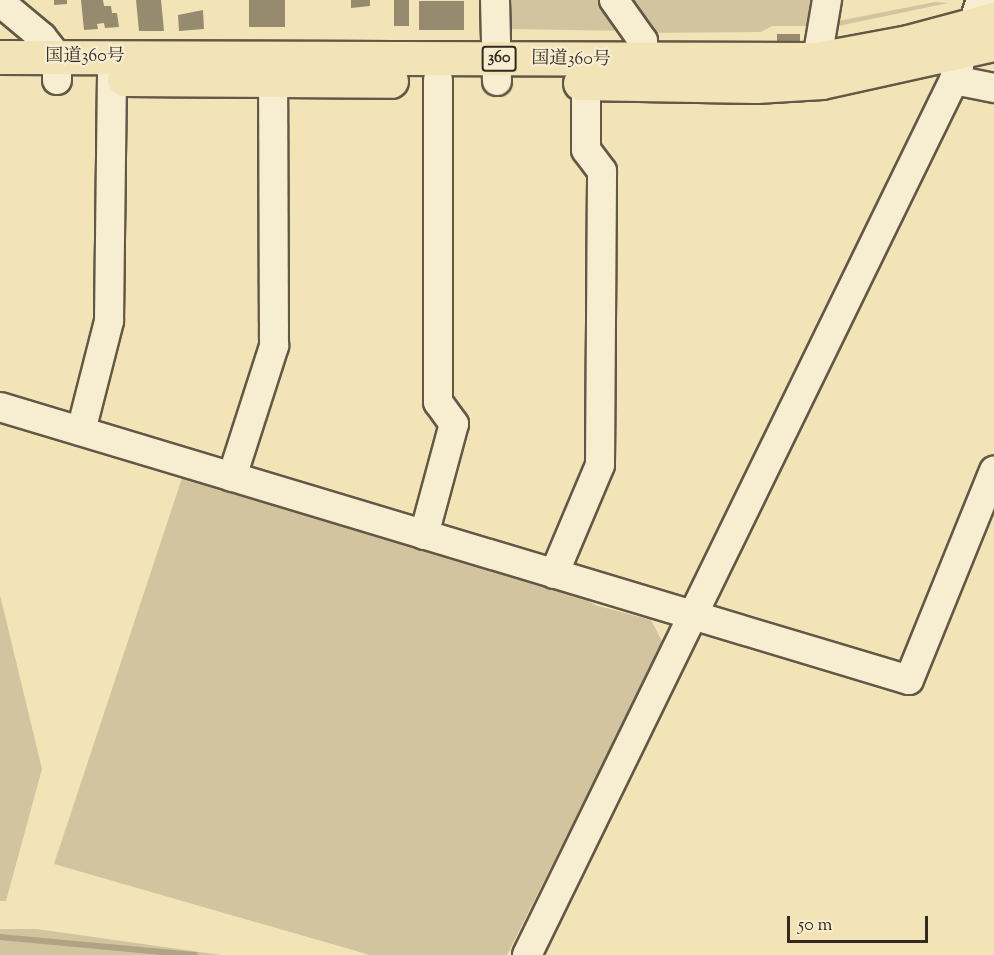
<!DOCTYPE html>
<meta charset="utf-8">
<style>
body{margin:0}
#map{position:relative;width:994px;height:955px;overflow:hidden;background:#f3e4b8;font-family:"Sorts Mill Goudy","Noto Serif JP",serif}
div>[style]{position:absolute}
.green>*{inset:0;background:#d2c49e}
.stream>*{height:6px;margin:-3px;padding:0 3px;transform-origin:3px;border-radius:3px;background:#b1a484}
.building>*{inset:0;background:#968a6f;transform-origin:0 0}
.roads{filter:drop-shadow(2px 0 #625845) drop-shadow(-2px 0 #625845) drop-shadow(0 2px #625845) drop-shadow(0 -2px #625845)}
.minor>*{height:28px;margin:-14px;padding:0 14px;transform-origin:14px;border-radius:14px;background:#f7edd1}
.highway>*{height:33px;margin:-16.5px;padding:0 16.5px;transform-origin:16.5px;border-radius:16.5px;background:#f3e4b8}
span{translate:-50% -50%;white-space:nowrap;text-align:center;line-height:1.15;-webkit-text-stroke:4.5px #f7edd1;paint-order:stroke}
.shield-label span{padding:2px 4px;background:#f7edd1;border:2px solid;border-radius:4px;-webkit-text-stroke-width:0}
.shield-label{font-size:16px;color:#32291f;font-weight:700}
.street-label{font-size:18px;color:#32291f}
.scale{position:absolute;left:787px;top:916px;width:141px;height:27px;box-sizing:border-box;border:3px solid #32291f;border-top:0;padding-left:8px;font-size:18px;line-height:21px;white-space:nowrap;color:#32291f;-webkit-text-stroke:4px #f7edd1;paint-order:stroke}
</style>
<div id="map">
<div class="green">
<i style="clip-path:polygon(505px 0,606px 0,628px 31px,506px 29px)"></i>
<i style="clip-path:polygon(619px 0,814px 0,809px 26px,772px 26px,761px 32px,642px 33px)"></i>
<i style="clip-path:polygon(935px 2px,948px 3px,829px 28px,828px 23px)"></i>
<i style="clip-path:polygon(182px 478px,573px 591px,595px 605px,651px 620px,663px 643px,507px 955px,370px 955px,54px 864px)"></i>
<i style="clip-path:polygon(0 595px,42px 769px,6px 901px,0 901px)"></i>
<i style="clip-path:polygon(0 929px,37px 929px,221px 955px,0 955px)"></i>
</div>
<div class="stream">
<i style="left:0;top:937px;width:196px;rotate:5.3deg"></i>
</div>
<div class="building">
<i style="clip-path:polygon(54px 0,67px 0,67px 4px,54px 5px)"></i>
<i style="clip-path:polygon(81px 0,103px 0,104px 6px,111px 6px,112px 13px,117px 13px,119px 27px,105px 28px,104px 23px,97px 24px,98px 29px,84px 30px)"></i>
<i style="clip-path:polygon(136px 0,161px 0,164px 31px,139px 31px)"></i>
<i style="left:249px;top:0;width:36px;height:27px"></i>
<i style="clip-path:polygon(351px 0,370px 0,370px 6px,351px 8px)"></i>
<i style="left:394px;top:0;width:15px;height:26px"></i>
<i style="left:419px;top:1px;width:45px;height:29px"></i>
<i style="clip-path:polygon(203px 10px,204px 29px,179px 31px,178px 15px)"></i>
<i style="left:777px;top:34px;width:23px;height:8px"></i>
</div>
<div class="roads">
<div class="minor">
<i style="left:495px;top:0;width:81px;rotate:88.6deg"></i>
<i style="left:614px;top:0;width:50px;rotate:54.7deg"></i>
<i style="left:643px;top:41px;width:20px;rotate:90deg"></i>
<i style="left:0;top:2px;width:55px;rotate:39.8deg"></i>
<i style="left:42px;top:37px;width:24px;rotate:52deg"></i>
<i style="left:57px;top:56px;width:24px;rotate:90deg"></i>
<i style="left:817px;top:59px;width:60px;rotate:-80.4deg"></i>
<i style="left:954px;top:80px;width:41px;rotate:11.3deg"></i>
<i style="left:0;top:407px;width:949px;rotate:16.72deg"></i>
<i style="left:909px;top:680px;width:226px;rotate:-67.9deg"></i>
<i style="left:81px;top:431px;width:114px;rotate:-75.7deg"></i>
<i style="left:109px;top:321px;width:264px;rotate:-89.3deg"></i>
<i style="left:232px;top:477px;width:138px;rotate:-72.2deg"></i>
<i style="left:274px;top:346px;width:264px;rotate:-90.2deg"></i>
<i style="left:424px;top:535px;width:115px;rotate:-74.9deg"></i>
<i style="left:454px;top:424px;width:27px;rotate:-126deg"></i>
<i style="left:438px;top:402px;width:322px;rotate:-90deg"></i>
<i style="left:554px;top:574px;width:118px;rotate:-67.1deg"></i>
<i style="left:600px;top:465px;width:294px;rotate:-89.6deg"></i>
<i style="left:602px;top:171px;width:26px;rotate:-127deg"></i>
<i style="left:586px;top:150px;width:67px;rotate:-90deg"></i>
<i style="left:527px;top:955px;width:974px;rotate:-63.99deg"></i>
<i style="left:954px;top:80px;width:84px;rotate:-71.4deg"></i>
</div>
<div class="highway">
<i style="left:0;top:57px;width:817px;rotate:0.14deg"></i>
<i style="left:817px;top:59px;width:93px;rotate:-10.6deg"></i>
<i style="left:908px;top:42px;width:89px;rotate:-15deg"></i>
<i style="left:124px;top:79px;width:267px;rotate:0.4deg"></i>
<i style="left:580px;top:83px;width:176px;rotate:1deg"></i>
<i style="left:756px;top:86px;width:66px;rotate:-3.5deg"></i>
<i style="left:822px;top:82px;width:176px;rotate:-12.5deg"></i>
</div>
</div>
<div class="shield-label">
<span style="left:499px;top:59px">360</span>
</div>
<div class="street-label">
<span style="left:85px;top:57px">国道360号</span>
<span style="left:571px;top:60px;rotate:1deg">国道360号</span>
</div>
<div class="scale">50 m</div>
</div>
